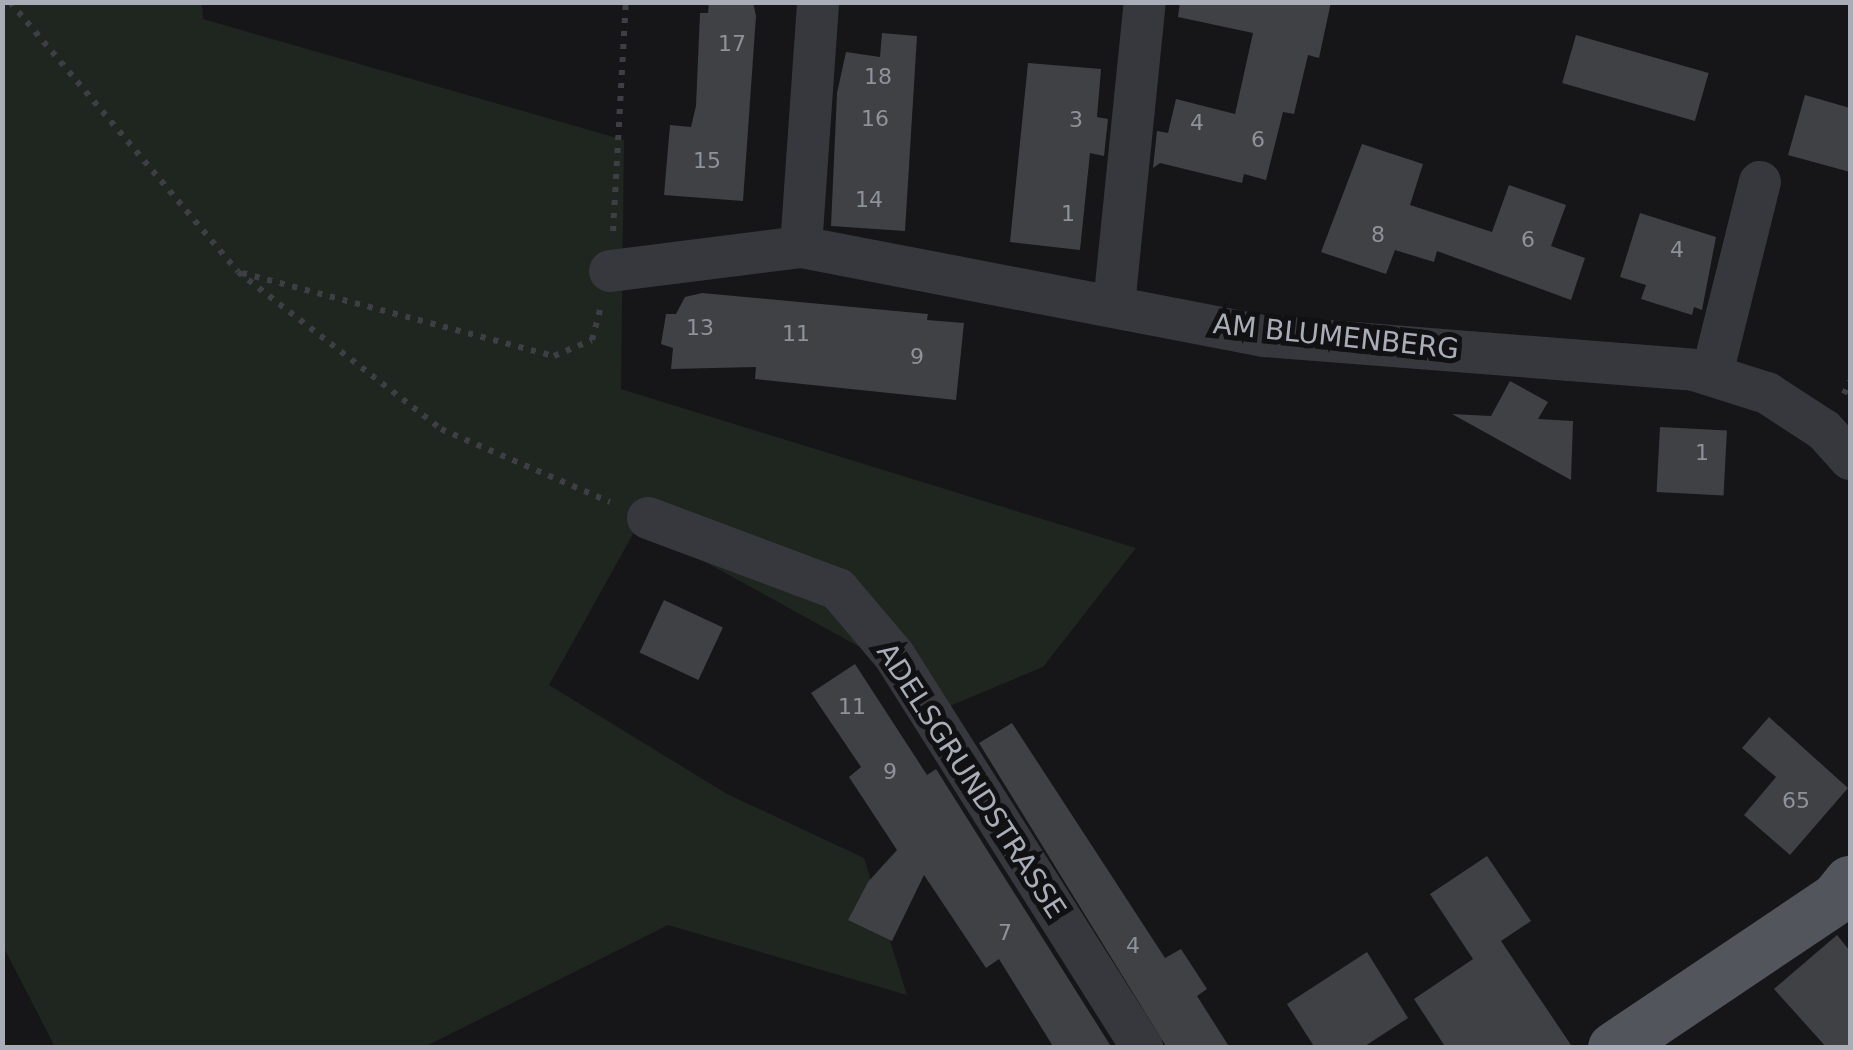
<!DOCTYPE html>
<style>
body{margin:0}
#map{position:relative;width:1853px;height:1050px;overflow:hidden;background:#161618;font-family:"DejaVu Sans",sans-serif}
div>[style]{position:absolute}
.green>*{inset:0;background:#1e261f}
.building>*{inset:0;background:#404145;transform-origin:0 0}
.path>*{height:6px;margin-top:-3px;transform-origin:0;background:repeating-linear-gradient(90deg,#3d3f44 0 5px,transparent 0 13px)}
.minor>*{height:42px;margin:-21px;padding:0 21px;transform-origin:21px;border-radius:21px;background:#37383d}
.major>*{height:52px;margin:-26px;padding:0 26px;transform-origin:26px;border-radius:26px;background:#53555c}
span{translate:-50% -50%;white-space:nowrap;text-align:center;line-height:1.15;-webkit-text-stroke:10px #111113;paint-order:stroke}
.number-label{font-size:22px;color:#8e929b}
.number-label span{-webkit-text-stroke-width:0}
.street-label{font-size:28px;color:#a8adb8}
.frame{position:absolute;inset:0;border:5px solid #a8adb8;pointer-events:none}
</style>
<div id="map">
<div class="green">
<i style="clip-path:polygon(3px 3px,202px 3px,203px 19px,624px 140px,621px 389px,1136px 548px,1043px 667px,921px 718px,867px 651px,638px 525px,549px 685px,727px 794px,864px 858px,907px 995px,668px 925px,424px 1047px,55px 1047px,3px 946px)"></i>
</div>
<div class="building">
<i style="clip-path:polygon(709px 2px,753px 2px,756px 16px,743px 201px,664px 195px,670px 125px,691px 127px,696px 106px,700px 13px,708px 13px)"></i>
<i style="clip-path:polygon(1180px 2px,1331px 2px,1319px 58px,1308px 55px,1294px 114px,1283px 112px,1266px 180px,1244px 174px,1242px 183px,1160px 163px,1153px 168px,1157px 131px,1168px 133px,1176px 99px,1235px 114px,1253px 33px,1178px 17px)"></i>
<i style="clip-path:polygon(882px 33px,917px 36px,905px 231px,831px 226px,837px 93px,846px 52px,880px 57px)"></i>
<i style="left:1576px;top:35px;width:138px;height:50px;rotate:16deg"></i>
<i style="clip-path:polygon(1028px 63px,1101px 69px,1097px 117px,1108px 119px,1104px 156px,1090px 153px,1080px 250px,1010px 242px)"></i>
<i style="clip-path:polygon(1805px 95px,1850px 108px,1850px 172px,1788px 155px)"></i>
<i style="clip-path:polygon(1362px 144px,1423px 164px,1410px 205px,1492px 232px,1509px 185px,1566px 205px,1551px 246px,1585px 258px,1571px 300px,1437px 251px,1434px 262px,1395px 250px,1386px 274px,1321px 252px)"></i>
<i style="clip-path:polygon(1640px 213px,1716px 237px,1702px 310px,1694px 307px,1692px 315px,1641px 299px,1646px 285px,1620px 277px)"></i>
<i style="clip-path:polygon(702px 293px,928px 314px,927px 320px,964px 323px,956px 400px,755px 379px,756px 367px,671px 369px,673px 348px,661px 344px,666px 314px,676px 314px,685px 297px)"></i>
<i style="clip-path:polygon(1510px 381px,1548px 402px,1538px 419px,1573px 421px,1571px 480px,1452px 414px,1491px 416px)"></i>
<i style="left:1660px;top:427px;width:67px;height:65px;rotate:3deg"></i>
<i style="left:664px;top:600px;width:65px;height:58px;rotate:25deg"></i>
<i style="clip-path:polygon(855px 664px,927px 775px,936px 769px,1112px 1048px,1054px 1048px,999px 959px,986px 968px,924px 875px,892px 941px,848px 920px,868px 882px,897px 850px,849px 777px,861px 767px,811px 693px)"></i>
<i style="clip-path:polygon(1769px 717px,1848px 788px,1790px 855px,1744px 815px,1776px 777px,1742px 748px)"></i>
<i style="clip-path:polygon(1012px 723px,1165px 958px,1181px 949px,1207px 989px,1197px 996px,1230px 1048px,1167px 1048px,979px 743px)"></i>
<i style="clip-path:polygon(1487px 856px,1531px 921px,1501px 941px,1573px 1048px,1446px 1048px,1414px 999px,1473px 959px,1430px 894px)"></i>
<i style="clip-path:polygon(1837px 935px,1850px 951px,1850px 1048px,1827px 1048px,1774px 989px)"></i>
<i style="clip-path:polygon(1367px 952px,1408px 1018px,1362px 1048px,1315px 1048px,1287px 1004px)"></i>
</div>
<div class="path">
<i style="left:10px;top:2px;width:353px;rotate:49.8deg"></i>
<i style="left:238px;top:272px;width:257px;rotate:37.7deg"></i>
<i style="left:441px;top:429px;width:184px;rotate:23.4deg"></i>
<i style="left:613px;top:231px;width:229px;rotate:-86.8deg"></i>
<i style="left:242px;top:273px;width:323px;rotate:14.9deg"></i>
<i style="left:554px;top:356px;width:41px;rotate:-22.8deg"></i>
<i style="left:592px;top:340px;width:34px;rotate:-75deg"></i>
<i style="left:1844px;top:394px;width:14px;rotate:-65deg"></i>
</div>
<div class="minor">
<i style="left:801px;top:247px;width:472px;rotate:10.9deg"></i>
<i style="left:1265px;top:336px;width:430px;rotate:4.5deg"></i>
<i style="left:1694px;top:370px;width:77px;rotate:17.5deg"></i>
<i style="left:1767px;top:393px;width:68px;rotate:33deg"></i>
<i style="left:1824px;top:430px;width:39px;rotate:48deg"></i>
<i style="left:610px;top:271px;width:193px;rotate:-7.2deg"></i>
<i style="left:801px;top:247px;width:246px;rotate:-86deg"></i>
<i style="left:1114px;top:305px;width:305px;rotate:-84.2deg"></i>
<i style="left:1712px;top:374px;width:198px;rotate:-76deg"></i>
<i style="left:648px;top:518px;width:203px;rotate:20.5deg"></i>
<i style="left:838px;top:589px;width:87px;rotate:49.7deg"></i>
<i style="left:894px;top:655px;width:465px;rotate:57.7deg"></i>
</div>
<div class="major">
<i style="left:1614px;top:1048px;width:267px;rotate:-33.9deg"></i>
<i style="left:1836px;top:899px;width:22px;rotate:-51deg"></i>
</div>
<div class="number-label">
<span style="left:732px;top:44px">17</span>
<span style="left:878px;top:77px">18</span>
<span style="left:875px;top:119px">16</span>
<span style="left:1076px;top:120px">3</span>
<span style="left:1197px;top:123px">4</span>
<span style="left:1258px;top:140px">6</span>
<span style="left:707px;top:161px">15</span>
<span style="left:869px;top:200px">14</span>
<span style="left:1068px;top:214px">1</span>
<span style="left:1378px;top:235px">8</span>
<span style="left:1528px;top:240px">6</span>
<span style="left:1677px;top:250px">4</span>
<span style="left:700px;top:328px">13</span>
<span style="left:796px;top:334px">11</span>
<span style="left:917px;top:357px">9</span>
<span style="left:1702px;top:453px">1</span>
<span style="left:852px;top:707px">11</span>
<span style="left:890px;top:772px">9</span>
<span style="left:1796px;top:801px">65</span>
<span style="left:1005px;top:933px">7</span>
<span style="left:1133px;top:946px">4</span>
</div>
<div class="street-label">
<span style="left:1336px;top:337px;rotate:6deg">AM BLUMENBERG</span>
<span style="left:971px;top:781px;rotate:57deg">ADELSGRUNDSTRASSE</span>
</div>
<div class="frame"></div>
</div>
